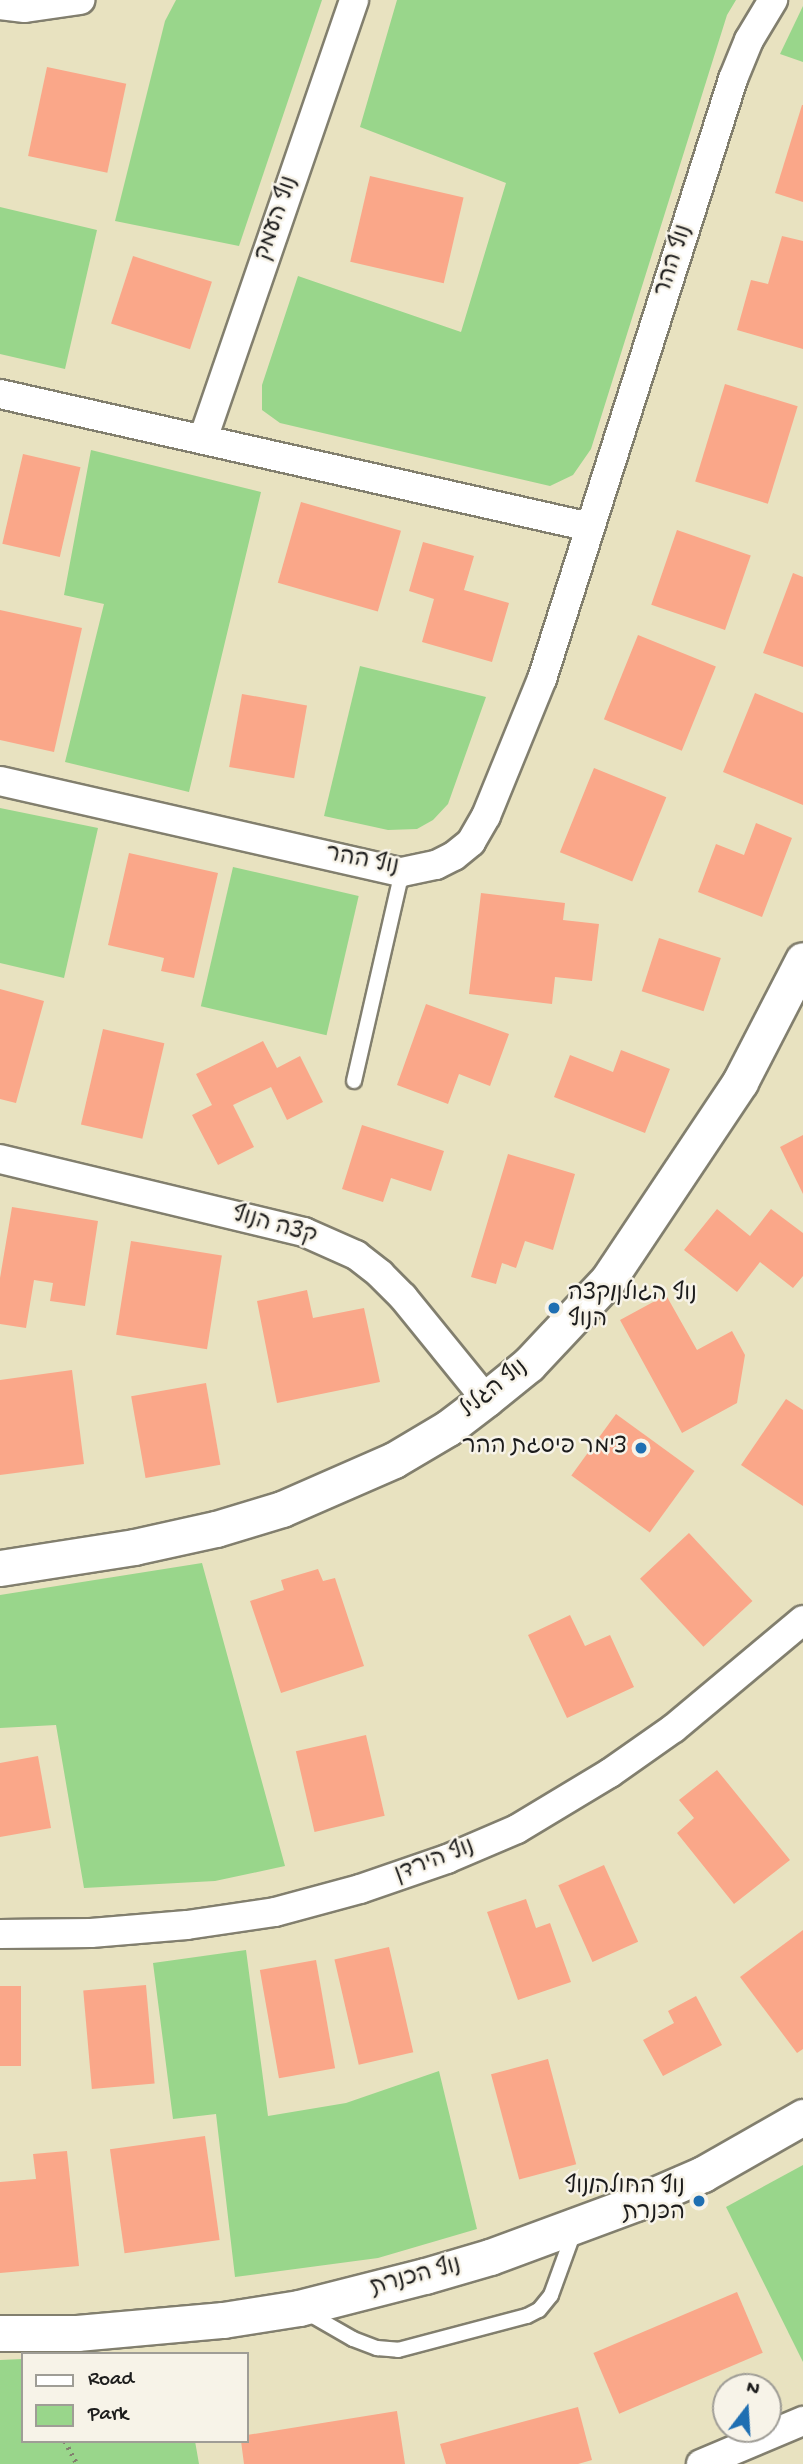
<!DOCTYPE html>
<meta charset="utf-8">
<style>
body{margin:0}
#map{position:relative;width:803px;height:2464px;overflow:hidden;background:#e8e2c0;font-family:"Gochi Hand","Playpen Sans Hebrew",sans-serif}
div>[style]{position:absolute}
.green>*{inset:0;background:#99d68b;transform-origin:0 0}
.building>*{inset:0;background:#faa789;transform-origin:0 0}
.path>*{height:4.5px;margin-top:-2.25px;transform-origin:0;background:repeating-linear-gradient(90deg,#827f6e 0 2px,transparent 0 7px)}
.roads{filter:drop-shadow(2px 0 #827f6e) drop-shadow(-2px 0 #827f6e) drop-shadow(0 2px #827f6e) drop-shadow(0 -2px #827f6e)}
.service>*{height:14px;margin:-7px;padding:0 7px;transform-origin:7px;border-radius:7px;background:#fff}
.minor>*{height:28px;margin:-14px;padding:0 14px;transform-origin:14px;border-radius:14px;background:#fff}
.tertiary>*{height:35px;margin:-17.5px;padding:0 17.5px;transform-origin:17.5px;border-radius:17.5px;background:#fff}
.dots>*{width:19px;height:19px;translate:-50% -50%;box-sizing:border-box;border:4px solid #f7f3e8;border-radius:50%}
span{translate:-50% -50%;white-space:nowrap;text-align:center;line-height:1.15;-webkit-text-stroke:5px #f7f3e8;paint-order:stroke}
.street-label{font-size:23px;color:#1c1c1c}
.poi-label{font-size:23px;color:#1c1c1c}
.left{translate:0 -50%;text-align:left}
.right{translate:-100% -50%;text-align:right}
.legend{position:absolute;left:21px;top:2352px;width:228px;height:91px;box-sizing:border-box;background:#f7f3e8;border:2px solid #9f9d96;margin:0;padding:9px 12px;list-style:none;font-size:21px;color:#1c1c1c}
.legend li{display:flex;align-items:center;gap:14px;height:35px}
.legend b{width:35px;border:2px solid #9f9d96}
.north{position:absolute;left:712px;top:2373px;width:70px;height:70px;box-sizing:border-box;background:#f7f3e8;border:2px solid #9f9d96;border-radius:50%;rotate:17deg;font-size:19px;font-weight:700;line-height:28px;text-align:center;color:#1c1c1c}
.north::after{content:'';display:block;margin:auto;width:24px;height:32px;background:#1f6fb2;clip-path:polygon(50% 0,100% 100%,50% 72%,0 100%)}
</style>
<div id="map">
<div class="green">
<i style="clip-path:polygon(176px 0,322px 0,239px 246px,115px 221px,165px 21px)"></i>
<i style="clip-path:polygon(397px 0,736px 0,727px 15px,591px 449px,573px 475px,550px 486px,280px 423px,262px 410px,262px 385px,298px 276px,461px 332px,506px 183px,360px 127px)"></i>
<i style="clip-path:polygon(803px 6px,803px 62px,780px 54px)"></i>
<i style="clip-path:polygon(0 207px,97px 230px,65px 369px,0 354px)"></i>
<i style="clip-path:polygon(91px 450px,261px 492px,189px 792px,65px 762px,104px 604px,64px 595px)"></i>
<i style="clip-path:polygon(360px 666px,486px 697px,448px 804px,433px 820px,417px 829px,388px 830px,324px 816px)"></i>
<i style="clip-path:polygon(0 808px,98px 828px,64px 978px,0 963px)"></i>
<i style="left:233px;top:867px;width:129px;height:143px;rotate:13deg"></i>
<i style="clip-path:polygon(202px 1563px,285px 1866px,215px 1881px,84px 1888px,56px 1725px,0 1728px,0 1595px)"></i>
<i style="clip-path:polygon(246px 1950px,268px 2116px,346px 2103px,439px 2071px,477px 2229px,378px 2258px,235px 2277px,216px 2114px,173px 2119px,153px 1963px)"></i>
<i style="clip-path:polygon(803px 2165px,803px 2362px,726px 2207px)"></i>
<i style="clip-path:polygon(23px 2359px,23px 2441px,195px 2441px,199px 2464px,0 2464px,0 2360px)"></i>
</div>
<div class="building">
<i style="left:47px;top:67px;width:81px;height:91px;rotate:12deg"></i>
<i style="clip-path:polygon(802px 105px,803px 105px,803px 202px,775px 193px)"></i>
<i style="left:370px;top:176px;width:96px;height:88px;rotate:13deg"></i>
<i style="clip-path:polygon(782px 236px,803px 241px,803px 349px,737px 330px,751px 280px,768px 284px)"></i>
<i style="left:133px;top:256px;width:83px;height:71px;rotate:18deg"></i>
<i style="left:725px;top:384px;width:76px;height:102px;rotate:17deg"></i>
<i style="left:23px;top:454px;width:59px;height:92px;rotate:13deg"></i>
<i style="left:301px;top:502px;width:104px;height:84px;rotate:16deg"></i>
<i style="left:677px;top:530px;width:78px;height:79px;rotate:19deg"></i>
<i style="clip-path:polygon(423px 542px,474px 556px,464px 590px,509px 603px,492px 662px,422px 642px,434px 599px,409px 591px)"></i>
<i style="clip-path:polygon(793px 573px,803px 577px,803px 667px,763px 653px)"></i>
<i style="clip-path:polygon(0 610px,82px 628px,54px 752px,0 740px)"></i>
<i style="left:638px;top:635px;width:84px;height:91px;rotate:22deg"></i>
<i style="clip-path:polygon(755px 693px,803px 713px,803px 805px,723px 772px)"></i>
<i style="left:242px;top:694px;width:66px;height:74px;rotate:10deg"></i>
<i style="left:594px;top:768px;width:78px;height:91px;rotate:22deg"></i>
<i style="clip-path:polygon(756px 823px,792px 838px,762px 917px,698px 892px,716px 844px,744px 855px)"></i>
<i style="clip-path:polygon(129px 853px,218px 873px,194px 978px,161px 971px,164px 958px,108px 945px)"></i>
<i style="clip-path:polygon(481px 893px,565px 903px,563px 920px,599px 924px,592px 981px,555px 977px,552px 1004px,469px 994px)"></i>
<i style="left:659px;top:938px;width:65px;height:56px;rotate:18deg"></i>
<i style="clip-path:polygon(0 989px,44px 1001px,16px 1103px,0 1099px)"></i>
<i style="clip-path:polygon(426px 1004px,509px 1034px,490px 1086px,459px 1074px,448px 1104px,397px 1085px)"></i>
<i style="left:103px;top:1029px;width:63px;height:98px;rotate:13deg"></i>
<i style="clip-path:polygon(263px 1041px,277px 1068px,300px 1056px,323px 1102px,287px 1120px,271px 1087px,233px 1105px,254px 1147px,218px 1165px,192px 1115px,212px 1105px,196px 1074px)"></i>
<i style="clip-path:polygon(621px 1050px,670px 1069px,645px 1133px,554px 1097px,570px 1055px,613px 1072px)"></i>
<i style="clip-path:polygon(362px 1125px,444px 1151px,431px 1191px,391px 1178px,383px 1202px,342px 1189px)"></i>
<i style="clip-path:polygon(803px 1135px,803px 1194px,780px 1147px)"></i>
<i style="clip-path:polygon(508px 1154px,575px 1174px,553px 1250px,525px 1241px,516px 1268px,502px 1263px,496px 1284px,471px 1277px)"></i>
<i style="clip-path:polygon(12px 1207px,98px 1221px,85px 1306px,50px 1301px,53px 1283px,34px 1280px,26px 1328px,0 1324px,0 1278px)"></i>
<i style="clip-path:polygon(717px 1209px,750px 1236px,771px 1209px,803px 1233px,803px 1276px,793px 1288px,760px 1262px,737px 1292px,684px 1250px)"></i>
<i style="left:131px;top:1241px;width:92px;height:95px;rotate:9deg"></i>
<i style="clip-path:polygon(307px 1290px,313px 1318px,364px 1308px,380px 1382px,277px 1403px,257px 1301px)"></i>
<i style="clip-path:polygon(666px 1295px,697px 1350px,732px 1331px,745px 1355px,737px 1403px,682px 1433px,620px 1320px)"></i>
<i style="clip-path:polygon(72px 1370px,84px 1464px,0 1475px,0 1380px)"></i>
<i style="left:206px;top:1383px;width:83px;height:76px;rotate:80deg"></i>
<i style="clip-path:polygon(786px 1399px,803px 1410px,803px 1506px,741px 1465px)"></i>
<i style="left:616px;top:1414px;width:97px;height:76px;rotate:36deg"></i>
<i style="left:689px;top:1533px;width:93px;height:67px;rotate:47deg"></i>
<i style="clip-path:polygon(318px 1569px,323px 1581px,335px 1578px,364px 1666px,281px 1693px,250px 1601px,284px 1590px,281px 1580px)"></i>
<i style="clip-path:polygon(570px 1615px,585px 1646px,610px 1635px,634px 1687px,567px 1718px,528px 1635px)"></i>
<i style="left:366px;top:1735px;width:83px;height:72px;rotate:77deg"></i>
<i style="clip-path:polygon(38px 1756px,51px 1828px,0 1837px,0 1763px)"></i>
<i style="clip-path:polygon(717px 1770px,790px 1860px,734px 1904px,677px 1833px,694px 1818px,679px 1800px)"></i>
<i style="left:604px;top:1865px;width:84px;height:50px;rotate:66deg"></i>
<i style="clip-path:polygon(526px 1899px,536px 1928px,550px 1923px,571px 1982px,518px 2000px,487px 1912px)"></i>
<i style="clip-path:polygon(803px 1930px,803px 2049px,797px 2053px,740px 1977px)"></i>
<i style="left:389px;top:1947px;width:108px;height:56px;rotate:77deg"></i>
<i style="left:316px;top:1960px;width:110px;height:57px;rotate:80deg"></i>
<i style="left:146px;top:1985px;width:99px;height:63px;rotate:85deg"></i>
<i style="left:0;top:1986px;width:21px;height:80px"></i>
<i style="clip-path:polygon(696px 1996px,722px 2045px,663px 2076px,643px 2040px,674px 2023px,668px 2011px)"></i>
<i style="left:548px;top:2059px;width:109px;height:59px;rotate:75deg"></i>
<i style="left:205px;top:2136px;width:105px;height:96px;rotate:82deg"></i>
<i style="clip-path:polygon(67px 2151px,79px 2266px,0 2273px,0 2182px,36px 2179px,33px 2154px)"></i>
<i style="left:737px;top:2292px;width:66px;height:156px;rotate:67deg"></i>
<i style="clip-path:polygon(578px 2407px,592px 2460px,578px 2464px,446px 2464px,440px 2444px)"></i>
<i style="clip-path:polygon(397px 2411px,405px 2464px,244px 2464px,241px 2441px,247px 2441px,247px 2435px)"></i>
</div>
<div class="path">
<i style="left:65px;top:2441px;width:26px;rotate:62deg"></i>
</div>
<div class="roads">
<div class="service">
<i style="left:354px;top:1081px;width:214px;rotate:-77.1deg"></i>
<i style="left:306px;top:2312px;width:54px;rotate:29.9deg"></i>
<i style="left:353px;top:2339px;width:26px;rotate:21deg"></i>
<i style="left:377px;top:2348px;width:21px;rotate:5deg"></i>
<i style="left:398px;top:2350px;width:133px;rotate:-14.8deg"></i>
<i style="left:527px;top:2316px;width:13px;rotate:-27deg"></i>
<i style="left:539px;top:2310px;width:19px;rotate:-51deg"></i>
<i style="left:551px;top:2295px;width:70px;rotate:-70deg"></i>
</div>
<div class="minor">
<i style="left:0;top:5px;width:25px;rotate:7deg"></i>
<i style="left:25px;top:8px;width:56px;rotate:-8.3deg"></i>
<i style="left:0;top:394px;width:605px;rotate:12.7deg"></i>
<i style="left:203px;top:439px;width:464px;rotate:-71deg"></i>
<i style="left:0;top:781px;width:412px;rotate:12.8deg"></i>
<i style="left:402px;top:872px;width:35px;rotate:-12deg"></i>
<i style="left:436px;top:865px;width:20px;rotate:-27deg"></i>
<i style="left:454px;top:856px;width:22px;rotate:-39deg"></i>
<i style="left:471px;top:842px;width:30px;rotate:-60deg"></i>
<i style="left:486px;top:816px;width:148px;rotate:-67.8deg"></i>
<i style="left:542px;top:679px;width:630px;rotate:-72.34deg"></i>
<i style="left:733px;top:79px;width:42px;rotate:-67.7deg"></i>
<i style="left:749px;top:40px;width:47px;rotate:-59deg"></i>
<i style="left:0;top:1159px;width:313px;rotate:13.5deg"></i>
<i style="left:304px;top:1232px;width:57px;rotate:23.9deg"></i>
<i style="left:356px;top:1255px;width:31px;rotate:38deg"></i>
<i style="left:380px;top:1274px;width:33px;rotate:45deg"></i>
<i style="left:403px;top:1297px;width:132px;rotate:50.9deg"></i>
<i style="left:0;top:1934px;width:91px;rotate:-0.6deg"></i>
<i style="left:91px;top:1933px;width:96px;rotate:-4.8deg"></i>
<i style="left:187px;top:1925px;width:89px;rotate:-8.4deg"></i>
<i style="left:275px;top:1912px;width:88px;rotate:-15.1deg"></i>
<i style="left:360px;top:1889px;width:92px;rotate:-19deg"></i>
<i style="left:447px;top:1859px;width:76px;rotate:-23.2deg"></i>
<i style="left:517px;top:1829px;width:109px;rotate:-31.1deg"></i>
<i style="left:610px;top:1773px;width:78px;rotate:-35.1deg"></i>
<i style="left:674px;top:1728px;width:168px;rotate:-39.9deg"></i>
<i style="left:701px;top:2464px;width:111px;rotate:-22.9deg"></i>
</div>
<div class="tertiary">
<i style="left:0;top:1568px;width:136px;rotate:-8.9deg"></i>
<i style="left:134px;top:1547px;width:84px;rotate:-12.4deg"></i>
<i style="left:216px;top:1529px;width:69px;rotate:-16.9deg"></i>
<i style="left:282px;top:1509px;width:122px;rotate:-23.6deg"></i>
<i style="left:394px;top:1460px;width:63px;rotate:-30.7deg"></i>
<i style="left:448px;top:1428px;width:48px;rotate:-37.3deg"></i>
<i style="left:486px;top:1399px;width:55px;rotate:-39.1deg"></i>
<i style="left:529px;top:1364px;width:115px;rotate:-46.8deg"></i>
<i style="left:608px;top:1280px;width:238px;rotate:-56.3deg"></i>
<i style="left:740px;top:1082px;width:137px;rotate:-62.7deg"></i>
<i style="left:0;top:2333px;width:77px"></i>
<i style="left:77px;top:2333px;width:147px;rotate:-5.1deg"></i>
<i style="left:223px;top:2320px;width:77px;rotate:-9deg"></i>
<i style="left:299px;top:2308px;width:130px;rotate:-14.3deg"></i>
<i style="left:425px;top:2276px;width:68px;rotate:-16.3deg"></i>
<i style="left:490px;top:2257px;width:156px;rotate:-20.3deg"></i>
<i style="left:636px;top:2203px;width:73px;rotate:-23.4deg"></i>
<i style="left:703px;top:2174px;width:115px;rotate:-29.7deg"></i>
</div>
</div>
<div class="dots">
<i style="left:554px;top:1308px;background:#1f6fb2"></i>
<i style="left:641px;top:1448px;background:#1f6fb2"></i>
<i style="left:699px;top:2201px;background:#1f6fb2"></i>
</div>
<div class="street-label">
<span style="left:278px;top:219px;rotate:-71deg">נוף העמק</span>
<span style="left:675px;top:261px;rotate:-72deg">נוף ההר</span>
<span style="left:362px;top:862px;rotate:11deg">נוף ההר</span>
<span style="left:274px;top:1227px;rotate:16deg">קצה הנוף</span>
<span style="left:495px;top:1390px;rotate:-39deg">נוף הגליל</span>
<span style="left:435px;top:1862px;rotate:-21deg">נוף הירדן</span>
<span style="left:416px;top:2278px;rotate:-15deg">נוף הכנרת</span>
</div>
<div class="poi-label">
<span class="left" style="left:568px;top:1308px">נוף הגולן/קצה<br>הנוף</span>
<span class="right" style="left:627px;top:1448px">צימר פיסגת ההר</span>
<span class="right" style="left:685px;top:2201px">נוף החולה/נוף<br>הכנרת</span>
</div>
<ul class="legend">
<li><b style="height:9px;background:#fff"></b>Road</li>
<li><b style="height:19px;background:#99d68b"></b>Park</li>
</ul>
<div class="north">N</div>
</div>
